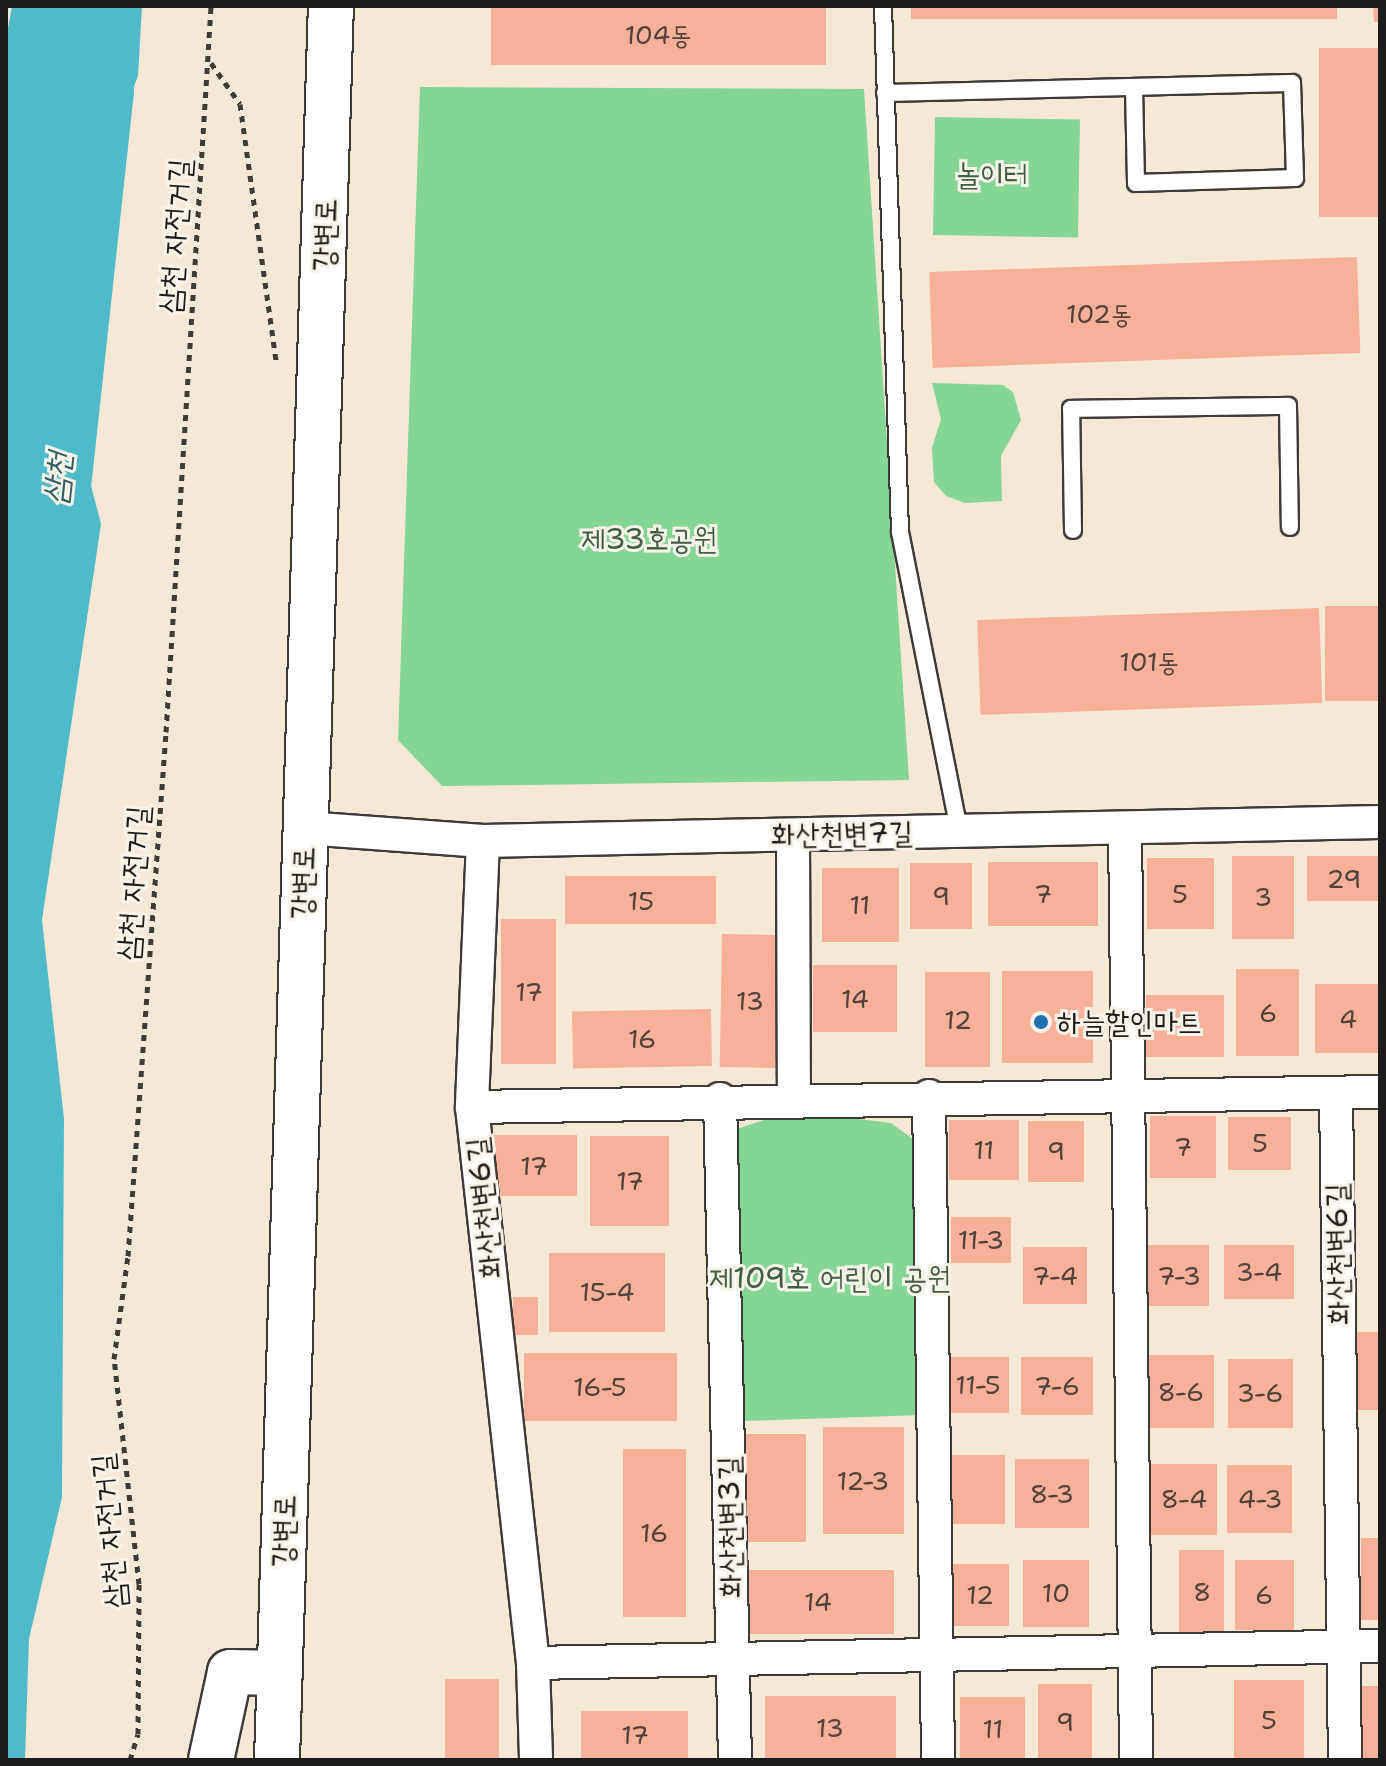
<!DOCTYPE html>
<meta charset="utf-8">
<style>
body{margin:0}
#map{position:relative;width:1386px;height:1766px;overflow:hidden;background:#f5e9d5;font-family:"Shantell Sans","Poor Story",sans-serif}
div>[style]{position:absolute}
.green>*{inset:0;background:#85d595;transform-origin:0 0}
.water>*{inset:0;background:#4fbbca}
.river>*{height:70px;margin:-35px;padding:0 35px;transform-origin:35px;border-radius:35px;background:#4fbbca}
.building>*{inset:0;background:#f7b09a;transform-origin:0 0}
.path>*{height:5px;margin-top:-2.5px;transform-origin:0;background:repeating-linear-gradient(90deg,#3d3b38 0 6px,transparent 0 12px)}
.roads{filter:drop-shadow(2px 0 #3d3b38) drop-shadow(-2px 0 #3d3b38) drop-shadow(0 2px #3d3b38) drop-shadow(0 -2px #3d3b38)}
.lane>*{height:16px;margin:-8px;padding:0 8px;transform-origin:8px;border-radius:8px;background:#fff}
.street>*{height:32px;margin:-16px;padding:0 16px;transform-origin:16px;border-radius:16px;background:#fff}
.secondary>*{height:44px;margin:-22px;padding:0 22px;transform-origin:22px;border-radius:22px;background:#fff}
.dots>*{width:22px;height:22px;translate:-50% -50%;box-sizing:border-box;border:4px solid #f7f3e8;border-radius:50%}
span{translate:-50% -50%;white-space:nowrap;text-align:center;line-height:1.15;-webkit-text-stroke:6px #f7f3e8;paint-order:stroke}
.number-label{font-size:26px;color:#53413c}
.number-label span{-webkit-text-stroke-width:0}
.park-label{font-size:30px;color:#415d46}
.street-label{font-size:30px;color:#1c1c1c}
.poi-label{font-size:30px;color:#1c1c1c}
.left{translate:0 -50%;text-align:left}
.water-label{font-size:32px;color:#305c62;font-style:italic}
.frame{position:absolute;inset:0;border:8px solid #1c1c1c;pointer-events:none}
</style>
<div id="map">
<div class="green">
<i style="clip-path:polygon(420px 87px,864px 89px,909px 780px,442px 786px,398px 740px)"></i>
<i style="left:935px;top:117px;width:145px;height:118px;rotate:1deg"></i>
<i style="clip-path:polygon(932px 383px,1003px 385px,1013px 392px,1021px 420px,1001px 456px,1002px 501px,965px 503px,946px 496px,934px 482px,932px 448px,941px 419px)"></i>
<i style="clip-path:polygon(834px 1116px,891px 1123px,917px 1142px,921px 1415px,744px 1421px,737px 1129px,773px 1117px)"></i>
</div>
<div class="water">
<i style="clip-path:polygon(12px 6px,142px 6px,138px 76px,46px 311px,101px 524px,42px 920px,64px 1119px,62px 1497px,29px 1639px,25px 1760px,6px 1760px,6px 39px)"></i>
</div>
<div class="river">
<i style="left:56px;top:486px;width:398px;rotate:-83.8deg"></i>
<i style="left:99px;top:90px;width:84px;rotate:-92.7deg"></i>
</div>
<div class="building">
<i style="left:491px;top:6px;width:335px;height:59px"></i>
<i style="left:911px;top:6px;width:426px;height:13px"></i>
<i style="clip-path:polygon(1373px 6px,1380px 6px,1380px 22px,1374px 22px)"></i>
<i style="left:1319px;top:48px;width:61px;height:169px"></i>
<i style="left:1357px;top:257px;width:96px;height:428px;rotate:88deg"></i>
<i style="left:1380px;top:606px;width:95px;height:55px;rotate:90deg"></i>
<i style="left:1319px;top:608px;width:95px;height:342px;rotate:88deg"></i>
<i style="left:1232px;top:856px;width:62px;height:83px"></i>
<i style="left:1307px;top:856px;width:73px;height:45px"></i>
<i style="left:1147px;top:858px;width:67px;height:71px"></i>
<i style="left:988px;top:862px;width:110px;height:64px"></i>
<i style="left:910px;top:863px;width:62px;height:66px"></i>
<i style="left:822px;top:868px;width:77px;height:74px"></i>
<i style="left:716px;top:876px;width:48px;height:151px;rotate:90deg"></i>
<i style="left:501px;top:919px;width:55px;height:145px"></i>
<i style="left:722px;top:934px;width:58px;height:133px;rotate:1deg"></i>
<i style="left:813px;top:965px;width:84px;height:67px"></i>
<i style="left:1236px;top:969px;width:63px;height:87px"></i>
<i style="left:1002px;top:971px;width:91px;height:92px"></i>
<i style="left:925px;top:972px;width:65px;height:95px"></i>
<i style="left:1315px;top:984px;width:65px;height:69px"></i>
<i style="left:1146px;top:995px;width:78px;height:62px"></i>
<i style="left:711px;top:1009px;width:57px;height:139px;rotate:89deg"></i>
<i style="left:1150px;top:1116px;width:66px;height:62px"></i>
<i style="left:1228px;top:1117px;width:63px;height:53px"></i>
<i style="left:949px;top:1120px;width:70px;height:60px"></i>
<i style="left:1028px;top:1121px;width:56px;height:61px"></i>
<i style="left:491px;top:1135px;width:86px;height:61px"></i>
<i style="left:590px;top:1136px;width:79px;height:90px"></i>
<i style="left:951px;top:1217px;width:60px;height:46px"></i>
<i style="left:1148px;top:1245px;width:61px;height:61px"></i>
<i style="left:1224px;top:1245px;width:70px;height:54px"></i>
<i style="left:1023px;top:1247px;width:64px;height:57px"></i>
<i style="left:549px;top:1253px;width:116px;height:79px"></i>
<i style="left:513px;top:1297px;width:25px;height:38px"></i>
<i style="left:1357px;top:1332px;width:23px;height:78px"></i>
<i style="left:524px;top:1353px;width:153px;height:68px"></i>
<i style="left:1148px;top:1355px;width:66px;height:73px"></i>
<i style="left:947px;top:1357px;width:62px;height:56px"></i>
<i style="left:1021px;top:1357px;width:72px;height:58px"></i>
<i style="left:1228px;top:1359px;width:65px;height:69px"></i>
<i style="left:823px;top:1427px;width:81px;height:107px"></i>
<i style="left:743px;top:1434px;width:63px;height:108px"></i>
<i style="left:623px;top:1449px;width:63px;height:168px"></i>
<i style="left:949px;top:1455px;width:56px;height:69px"></i>
<i style="left:1015px;top:1459px;width:74px;height:69px"></i>
<i style="left:1150px;top:1464px;width:67px;height:71px"></i>
<i style="left:1227px;top:1465px;width:65px;height:68px"></i>
<i style="left:1361px;top:1538px;width:19px;height:82px"></i>
<i style="left:1179px;top:1550px;width:45px;height:84px"></i>
<i style="left:1023px;top:1560px;width:66px;height:67px"></i>
<i style="left:1235px;top:1560px;width:59px;height:70px"></i>
<i style="left:952px;top:1564px;width:57px;height:62px"></i>
<i style="left:743px;top:1570px;width:151px;height:64px"></i>
<i style="left:445px;top:1679px;width:54px;height:81px"></i>
<i style="left:1234px;top:1680px;width:70px;height:80px"></i>
<i style="left:1038px;top:1684px;width:54px;height:76px"></i>
<i style="left:1358px;top:1686px;width:22px;height:74px"></i>
<i style="left:765px;top:1696px;width:131px;height:64px"></i>
<i style="left:960px;top:1697px;width:65px;height:63px"></i>
<i style="left:581px;top:1711px;width:107px;height:49px"></i>
</div>
<div class="path">
<i style="left:211px;top:63px;width:50px;rotate:54.7deg"></i>
<i style="left:240px;top:104px;width:260px;rotate:82deg"></i>
<i style="left:130px;top:1760px;width:27px;rotate:-73deg"></i>
<i style="left:138px;top:1734px;width:150px;rotate:-89.6deg"></i>
<i style="left:139px;top:1584px;width:226px;rotate:-96.3deg"></i>
<i style="left:114px;top:1359px;width:104px;rotate:-82.3deg"></i>
<i style="left:128px;top:1256px;width:525px;rotate:-85.85deg"></i>
<i style="left:166px;top:732px;width:727px;rotate:-86.45deg"></i>
</div>
<div class="roads">
<div class="lane">
<i style="left:883px;top:6px;width:526px;rotate:88.15deg"></i>
<i style="left:900px;top:532px;width:305px;rotate:78.8deg"></i>
<i style="left:885px;top:93px;width:407px;rotate:-1.4deg"></i>
<i style="left:1292px;top:83px;width:95px;rotate:88.2deg"></i>
<i style="left:1295px;top:178px;width:159px;rotate:178.2deg"></i>
<i style="left:1136px;top:183px;width:96px;rotate:-91.2deg"></i>
<i style="left:1073px;top:530px;width:121px;rotate:-90.9deg"></i>
<i style="left:1071px;top:409px;width:217px;rotate:-0.8deg"></i>
<i style="left:1288px;top:406px;width:121px;rotate:89.1deg"></i>
</div>
<div class="street">
<i style="left:305px;top:828px;width:178px;rotate:4.2deg"></i>
<i style="left:483px;top:841px;width:897px;rotate:-1.21deg"></i>
<i style="left:1125px;top:828px;width:932px;rotate:89.32deg"></i>
<i style="left:793px;top:835px;width:263px;rotate:89.8deg"></i>
<i style="left:483px;top:841px;width:266px;rotate:92.4deg"></i>
<i style="left:472px;top:1107px;width:559px;rotate:83.74deg"></i>
<i style="left:533px;top:1663px;width:97px;rotate:88.2deg"></i>
<i style="left:1336px;top:1093px;width:667px;rotate:89.23deg"></i>
<i style="left:929px;top:1096px;width:664px;rotate:89.22deg"></i>
<i style="left:720px;top:1099px;width:661px;rotate:88.7deg"></i>
<i style="left:472px;top:1107px;width:908px;rotate:-0.95deg"></i>
<i style="left:533px;top:1663px;width:847px;rotate:-1.15deg"></i>
</div>
<div class="secondary">
<i style="left:211px;top:1760px;width:90px;rotate:-77.8deg"></i>
<i style="left:230px;top:1672px;width:50px;rotate:1.1deg"></i>
<i style="left:277px;top:1760px;width:1755px;rotate:-88.24deg"></i>
</div>
</div>
<div class="dots">
<i style="left:1041px;top:1022px;background:#1f6fb2"></i>
</div>
<div class="number-label">
<span style="left:658px;top:35px">104동</span>
<span style="left:1099px;top:314px">102동</span>
<span style="left:1149px;top:662px">101동</span>
<span style="left:1344px;top:879px">29</span>
<span style="left:1043px;top:894px">7</span>
<span style="left:1180px;top:894px">5</span>
<span style="left:941px;top:896px">9</span>
<span style="left:1263px;top:897px">3</span>
<span style="left:641px;top:901px">15</span>
<span style="left:860px;top:905px">11</span>
<span style="left:529px;top:992px">17</span>
<span style="left:855px;top:999px">14</span>
<span style="left:750px;top:1001px">13</span>
<span style="left:1268px;top:1013px">6</span>
<span style="left:1348px;top:1019px">4</span>
<span style="left:958px;top:1020px">12</span>
<span style="left:642px;top:1039px">16</span>
<span style="left:1260px;top:1143px">5</span>
<span style="left:1183px;top:1147px">7</span>
<span style="left:984px;top:1150px">11</span>
<span style="left:1056px;top:1151px">9</span>
<span style="left:534px;top:1166px">17</span>
<span style="left:630px;top:1181px">17</span>
<span style="left:981px;top:1240px">11-3</span>
<span style="left:1259px;top:1272px">3-4</span>
<span style="left:1055px;top:1276px">7-4</span>
<span style="left:1179px;top:1276px">7-3</span>
<span style="left:607px;top:1292px">15-4</span>
<span style="left:978px;top:1385px">11-5</span>
<span style="left:1057px;top:1386px">7-6</span>
<span style="left:600px;top:1387px">16-5</span>
<span style="left:1181px;top:1392px">8-6</span>
<span style="left:1260px;top:1393px">3-6</span>
<span style="left:863px;top:1481px">12-3</span>
<span style="left:1052px;top:1494px">8-3</span>
<span style="left:1184px;top:1499px">8-4</span>
<span style="left:1260px;top:1499px">4-3</span>
<span style="left:654px;top:1533px">16</span>
<span style="left:1202px;top:1592px">8</span>
<span style="left:1056px;top:1593px">10</span>
<span style="left:980px;top:1595px">12</span>
<span style="left:1264px;top:1595px">6</span>
<span style="left:818px;top:1602px">14</span>
<span style="left:1269px;top:1720px">5</span>
<span style="left:1065px;top:1722px">9</span>
<span style="left:830px;top:1728px">13</span>
<span style="left:993px;top:1729px">11</span>
<span style="left:635px;top:1735px">17</span>
</div>
<div class="park-label">
<span style="left:992px;top:175px">놀이터</span>
<span style="left:649px;top:539px">제33호공원</span>
<span style="left:830px;top:1278px">제109호 어린이 공원</span>
</div>
<div class="street-label">
<span style="left:325px;top:235px;rotate:-88deg">강변로</span>
<span style="left:175px;top:236px;rotate:-86deg">삼천 자전거길</span>
<span style="left:842px;top:834px;rotate:-1deg">화산천변7길</span>
<span style="left:133px;top:883px;rotate:-86deg">삼천 자전거길</span>
<span style="left:303px;top:883px;rotate:-88deg">강변로</span>
<span style="left:484px;top:1208px;rotate:-96deg">화산천변6길</span>
<span style="left:1338px;top:1254px;rotate:-91deg">화산천변6길</span>
<span style="left:730px;top:1527px;rotate:-91deg">화산천변3길</span>
<span style="left:109px;top:1531px;rotate:-95deg">삼천 자전거길</span>
<span style="left:284px;top:1531px;rotate:-88deg">강변로</span>
</div>
<div class="poi-label">
<span class="left" style="left:1057px;top:1022px">하늘할인마트</span>
</div>
<div class="water-label">
<span style="left:57px;top:478px;rotate:-84deg">삼천</span>
</div>
<div class="frame"></div>
</div>
